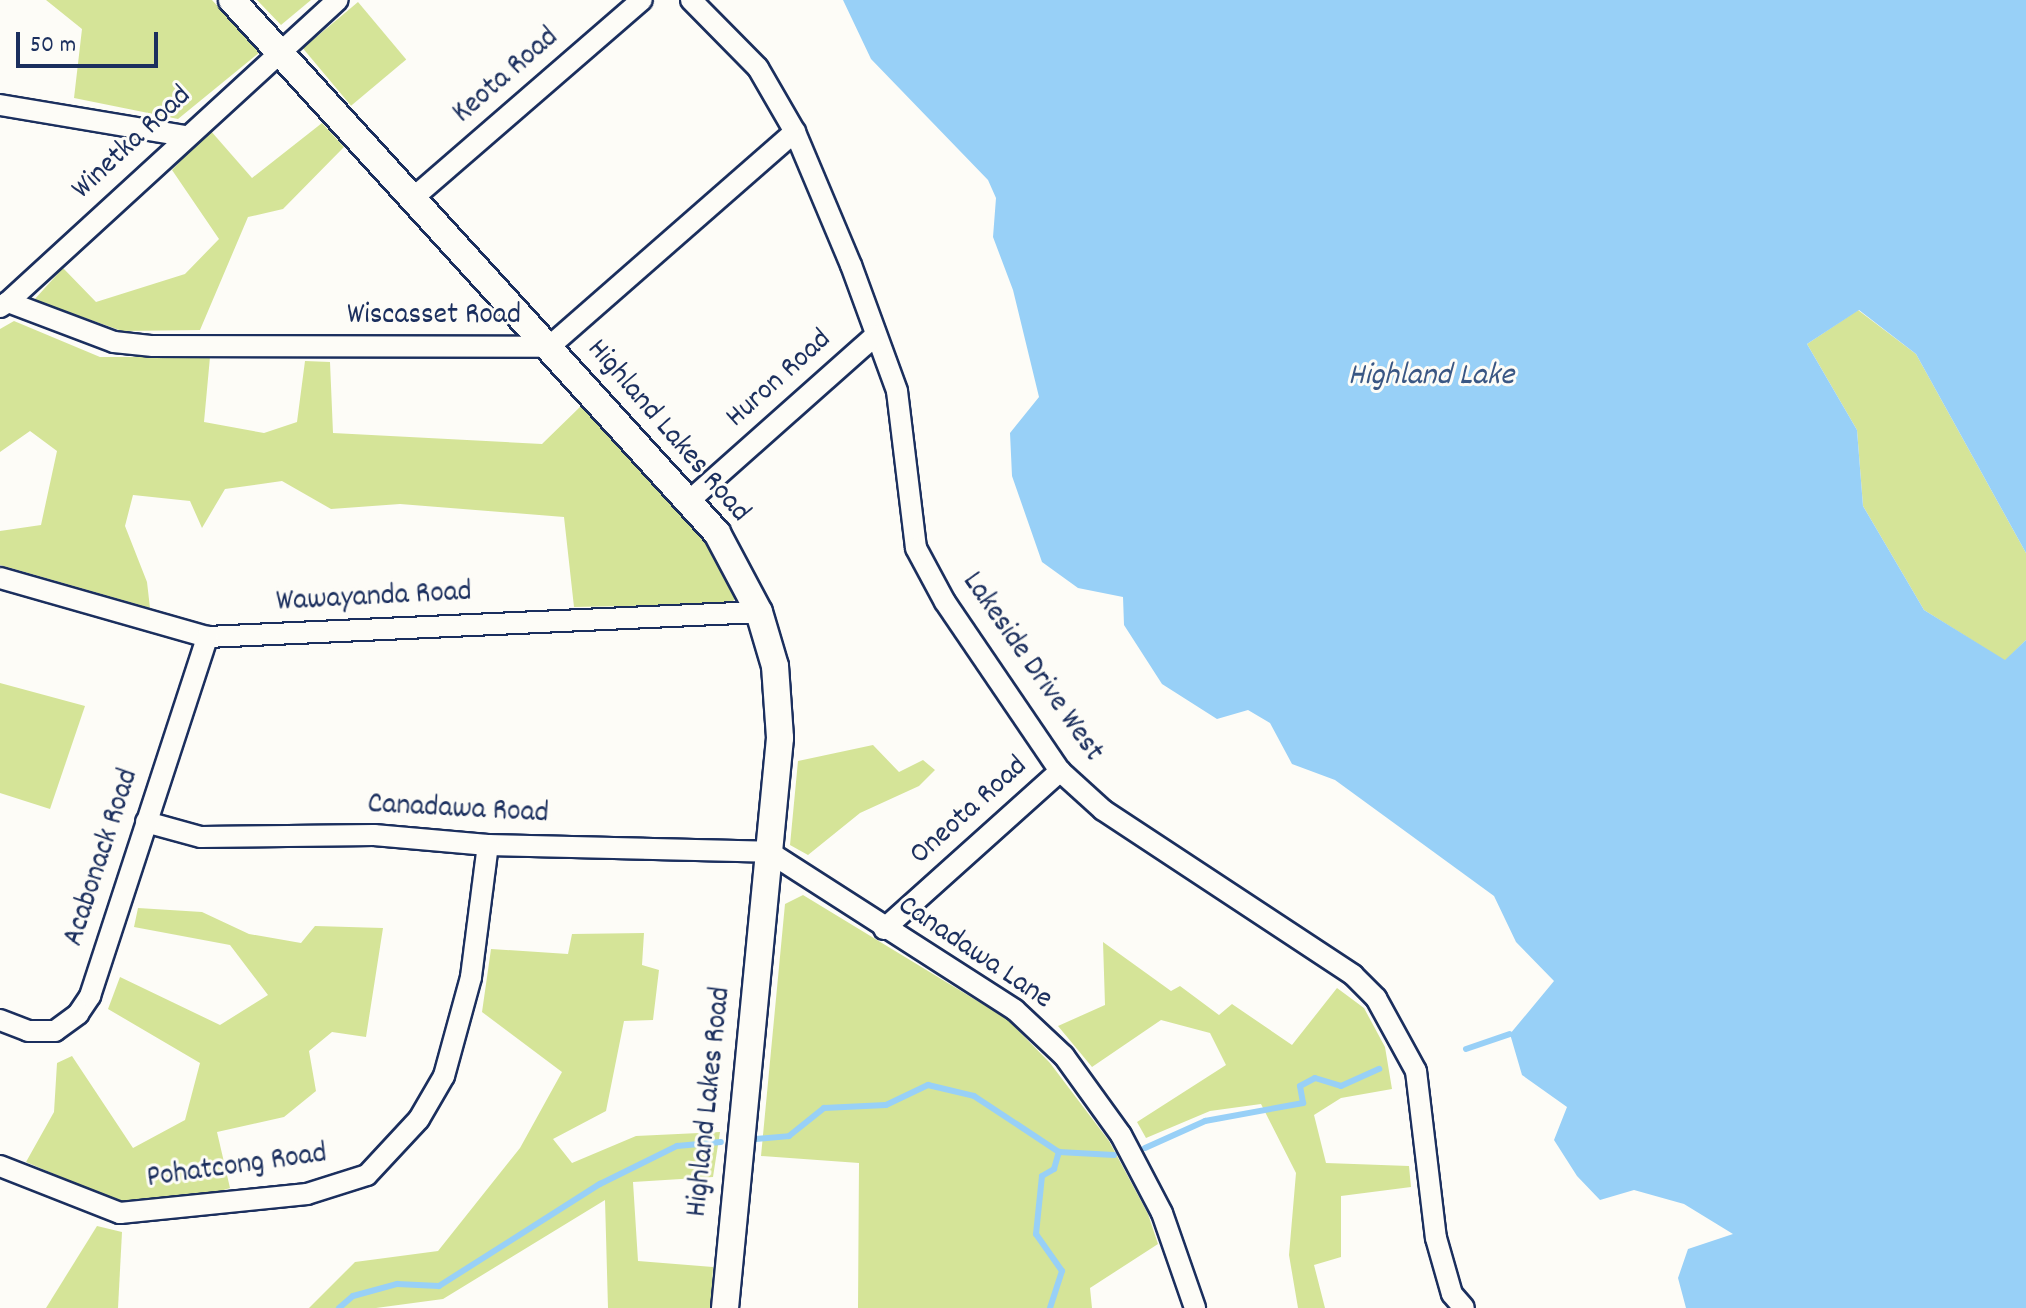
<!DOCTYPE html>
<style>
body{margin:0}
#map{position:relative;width:2026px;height:1308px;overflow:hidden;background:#fdfcf7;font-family:Dekko,sans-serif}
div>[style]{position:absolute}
.green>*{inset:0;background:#d5e498;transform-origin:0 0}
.water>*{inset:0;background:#98d0f7}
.stream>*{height:6px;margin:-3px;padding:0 3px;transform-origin:3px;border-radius:3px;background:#98d0f7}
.roads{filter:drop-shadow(2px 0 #1b2f5e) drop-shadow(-2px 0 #1b2f5e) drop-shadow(0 2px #1b2f5e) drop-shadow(0 -2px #1b2f5e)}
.minor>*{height:20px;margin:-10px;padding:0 10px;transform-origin:10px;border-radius:10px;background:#fdfcf7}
.tertiary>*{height:26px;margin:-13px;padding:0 13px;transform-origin:13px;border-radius:13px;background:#fdfcf7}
span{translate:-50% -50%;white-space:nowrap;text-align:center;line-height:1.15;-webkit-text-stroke:6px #fdfcf7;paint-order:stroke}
.street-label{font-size:30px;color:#1b2f5e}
.water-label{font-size:32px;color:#3a5784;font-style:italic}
.scale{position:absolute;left:16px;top:32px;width:142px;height:36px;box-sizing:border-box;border:4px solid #1b2f5e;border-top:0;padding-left:10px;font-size:24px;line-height:28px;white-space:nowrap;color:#1b2f5e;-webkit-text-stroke:6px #fdfcf7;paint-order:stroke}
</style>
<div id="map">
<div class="green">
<i style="clip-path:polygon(46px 0,212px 0,260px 52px,178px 119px,74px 98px,82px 29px)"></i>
<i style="clip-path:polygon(257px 0,311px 0,281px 25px)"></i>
<i style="left:358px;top:2px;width:75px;height:72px;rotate:50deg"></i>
<i style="clip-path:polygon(322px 123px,344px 147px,283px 209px,248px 217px,200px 330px,122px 331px,34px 300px,63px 268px,96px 302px,185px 274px,219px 239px,172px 170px,210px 130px,252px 178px)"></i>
<i style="clip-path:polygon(1858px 310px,1916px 354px,2026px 553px,2026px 640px,2005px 661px,1924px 610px,1863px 506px,1857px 430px,1807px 344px)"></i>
<i style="clip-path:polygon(14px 321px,100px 357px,210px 357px,204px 422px,264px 433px,297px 422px,305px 361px,330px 362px,333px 433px,542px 444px,582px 405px,707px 542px,738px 594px,731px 604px,574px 607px,564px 517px,400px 504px,331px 509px,282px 481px,225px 489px,202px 528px,190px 501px,133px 495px,125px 526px,147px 582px,150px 608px,0 565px,0 531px,41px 525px,57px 451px,30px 431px,0 452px,0 329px)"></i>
<i style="clip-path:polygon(0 683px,85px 706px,50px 809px,0 793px)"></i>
<i style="clip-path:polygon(873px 745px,899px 772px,923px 760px,935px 770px,919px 786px,860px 813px,808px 855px,790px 845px,798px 761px)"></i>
<i style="clip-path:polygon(803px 895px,1007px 1019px,1050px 1063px,1109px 1141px,1148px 1214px,1158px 1244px,1090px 1288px,1092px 1308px,858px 1308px,859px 1163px,761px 1156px,785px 904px)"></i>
<i style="clip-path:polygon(138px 908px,202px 912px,249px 934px,301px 943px,315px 926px,383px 928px,366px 1037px,332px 1032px,309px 1051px,316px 1091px,284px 1117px,217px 1132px,230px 1188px,186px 1202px,119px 1202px,26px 1162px,54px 1112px,57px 1063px,72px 1056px,133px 1148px,185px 1120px,200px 1063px,108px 1009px,120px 977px,220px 1025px,268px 995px,230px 945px,134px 927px)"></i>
<i style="clip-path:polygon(644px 933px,642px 965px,659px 970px,653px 1020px,624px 1021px,606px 1111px,553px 1139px,572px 1163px,636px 1136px,720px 1132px,713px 1177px,633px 1182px,638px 1261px,713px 1267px,711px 1308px,608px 1308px,605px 1200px,443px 1299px,376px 1308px,309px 1308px,355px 1262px,438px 1251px,520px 1148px,562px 1072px,482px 1012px,491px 949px,568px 954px,572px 934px)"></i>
<i style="clip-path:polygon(1103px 942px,1171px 991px,1180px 986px,1219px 1015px,1232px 1004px,1292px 1045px,1337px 988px,1364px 1008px,1385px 1047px,1392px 1089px,1341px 1098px,1314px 1115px,1326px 1163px,1409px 1166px,1411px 1187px,1341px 1196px,1341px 1257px,1314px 1265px,1325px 1308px,1298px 1308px,1289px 1255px,1296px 1173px,1261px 1104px,1210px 1111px,1146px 1138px,1137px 1122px,1226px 1065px,1210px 1033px,1161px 1020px,1092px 1067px,1058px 1026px,1105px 1005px)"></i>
<i style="clip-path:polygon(97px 1226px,122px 1232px,118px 1308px,46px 1308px)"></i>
</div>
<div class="water">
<i style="clip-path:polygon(843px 0,2026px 0,2026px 553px,1916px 354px,1859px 310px,1807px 344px,1857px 430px,1863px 506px,1924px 610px,2005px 660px,2026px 640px,2026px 1308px,1686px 1308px,1678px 1278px,1688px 1249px,1733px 1234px,1684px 1204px,1634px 1190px,1600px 1200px,1577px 1176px,1554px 1140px,1567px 1107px,1522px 1075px,1510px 1034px,1554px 981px,1516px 942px,1494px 896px,1335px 780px,1292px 764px,1270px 723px,1248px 710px,1217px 719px,1162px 684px,1124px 625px,1123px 597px,1078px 588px,1042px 562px,1012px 476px,1010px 433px,1039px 397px,1013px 290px,993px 237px,996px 198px,988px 180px,871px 59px)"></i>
</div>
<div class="stream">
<i style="left:1466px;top:1049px;width:46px;rotate:-18.8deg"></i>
<i style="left:756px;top:1139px;width:33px;rotate:-5deg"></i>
<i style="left:789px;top:1136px;width:45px;rotate:-38.7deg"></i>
<i style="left:824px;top:1108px;width:62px;rotate:-2.8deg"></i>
<i style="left:886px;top:1105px;width:47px;rotate:-25.5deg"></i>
<i style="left:928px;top:1085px;width:47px;rotate:13.4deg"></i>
<i style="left:974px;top:1096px;width:102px;rotate:33.4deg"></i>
<i style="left:1059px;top:1152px;width:55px;rotate:3.1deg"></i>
<i style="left:1145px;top:1148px;width:66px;rotate:-24.2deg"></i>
<i style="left:1205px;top:1121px;width:100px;rotate:-10.4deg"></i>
<i style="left:1303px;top:1103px;width:17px;rotate:-100deg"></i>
<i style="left:1300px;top:1086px;width:17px;rotate:-28deg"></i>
<i style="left:1315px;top:1078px;width:27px;rotate:17deg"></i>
<i style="left:1341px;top:1086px;width:42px;rotate:-24.1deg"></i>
<i style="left:339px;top:1308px;width:18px;rotate:-41deg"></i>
<i style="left:353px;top:1296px;width:46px;rotate:-15.3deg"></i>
<i style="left:397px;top:1284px;width:42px;rotate:2.7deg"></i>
<i style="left:439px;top:1286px;width:191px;rotate:-32.4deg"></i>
<i style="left:600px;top:1184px;width:86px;rotate:-26.3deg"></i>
<i style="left:677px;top:1146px;width:44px;rotate:-5.2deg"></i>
<i style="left:1050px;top:1308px;width:39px;rotate:-72deg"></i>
<i style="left:1062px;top:1271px;width:45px;rotate:-125.1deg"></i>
<i style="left:1036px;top:1234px;width:58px;rotate:-84.1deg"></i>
<i style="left:1042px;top:1176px;width:14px;rotate:-30deg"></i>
<i style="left:1054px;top:1169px;width:18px;rotate:-74deg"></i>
</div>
<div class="roads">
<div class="minor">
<i style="left:691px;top:0;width:95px;rotate:45.4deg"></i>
<i style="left:758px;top:68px;width:74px;rotate:60deg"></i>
<i style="left:795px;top:132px;width:144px;rotate:67.2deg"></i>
<i style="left:851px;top:265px;width:134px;rotate:69.9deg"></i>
<i style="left:897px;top:391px;width:158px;rotate:83.1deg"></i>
<i style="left:916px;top:548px;width:61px;rotate:61.8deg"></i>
<i style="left:945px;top:602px;width:204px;rotate:55.8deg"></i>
<i style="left:1060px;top:771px;width:58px;rotate:42.2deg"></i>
<i style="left:1103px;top:810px;width:300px;rotate:33.4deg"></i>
<i style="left:1353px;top:975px;width:33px;rotate:45deg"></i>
<i style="left:1376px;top:998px;width:83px;rotate:61.3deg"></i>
<i style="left:1416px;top:1071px;width:168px;rotate:83.2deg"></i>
<i style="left:1436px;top:1238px;width:58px;rotate:74.1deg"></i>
<i style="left:1452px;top:1294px;width:18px;rotate:49deg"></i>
<i style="left:0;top:105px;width:188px;rotate:9.5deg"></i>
<i style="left:412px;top:199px;width:304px;rotate:-40.9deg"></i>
<i style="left:8px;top:302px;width:447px;rotate:-42.5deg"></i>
<i style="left:0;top:307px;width:9px;rotate:-32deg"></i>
<i style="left:8px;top:302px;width:113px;rotate:20.7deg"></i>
<i style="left:114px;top:342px;width:39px;rotate:6deg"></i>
<i style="left:153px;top:346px;width:396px;rotate:0.1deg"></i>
<i style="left:549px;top:347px;width:327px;rotate:-41.2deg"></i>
<i style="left:689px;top:501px;width:249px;rotate:-41.6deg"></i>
<i style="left:0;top:578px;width:215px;rotate:15.9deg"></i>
<i style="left:207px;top:637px;width:553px;rotate:-2.59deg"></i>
<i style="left:146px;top:822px;width:57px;rotate:15.3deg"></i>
<i style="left:201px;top:837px;width:173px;rotate:-0.7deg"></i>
<i style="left:374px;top:835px;width:114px;rotate:5deg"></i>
<i style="left:488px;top:845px;width:281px;rotate:1.4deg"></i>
<i style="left:769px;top:852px;width:292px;rotate:32.7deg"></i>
<i style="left:1015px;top:1010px;width:67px;rotate:43.2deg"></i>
<i style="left:1064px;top:1056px;width:97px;rotate:54.2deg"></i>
<i style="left:1121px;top:1135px;width:88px;rotate:62.3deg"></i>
<i style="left:1162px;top:1213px;width:101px;rotate:70.8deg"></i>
<i style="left:884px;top:929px;width:237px;rotate:-41.9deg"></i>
<i style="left:0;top:1020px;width:30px;rotate:21deg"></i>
<i style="left:28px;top:1031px;width:27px"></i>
<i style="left:55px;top:1031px;width:29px;rotate:-36deg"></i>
<i style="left:78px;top:1014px;width:22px;rotate:-56deg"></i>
<i style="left:90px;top:996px;width:378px;rotate:-71.9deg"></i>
<i style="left:0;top:1166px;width:129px;rotate:21.4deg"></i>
<i style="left:120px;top:1213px;width:188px;rotate:-5.8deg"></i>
<i style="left:307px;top:1194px;width:63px;rotate:-17.6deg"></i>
<i style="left:367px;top:1175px;width:76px;rotate:-47.1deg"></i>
<i style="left:419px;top:1119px;width:50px;rotate:-59.8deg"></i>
<i style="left:444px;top:1076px;width:103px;rotate:-74.7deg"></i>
<i style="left:471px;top:977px;width:133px;rotate:-82.7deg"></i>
</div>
<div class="tertiary">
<i style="left:232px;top:0;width:721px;rotate:47.7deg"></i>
<i style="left:717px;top:533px;width:89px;rotate:62deg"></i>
<i style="left:759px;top:612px;width:56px;rotate:73.5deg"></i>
<i style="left:775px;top:666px;width:72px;rotate:86deg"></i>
<i style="left:780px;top:738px;width:573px;rotate:95.51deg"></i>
</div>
</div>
<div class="street-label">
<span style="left:507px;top:77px;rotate:-41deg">Keota Road</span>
<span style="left:133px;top:144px;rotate:-43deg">Winetka Road</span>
<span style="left:434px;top:317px">Wiscasset Road</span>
<span style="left:780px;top:380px;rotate:-42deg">Huron Road</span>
<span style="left:667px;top:432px;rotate:49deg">Highland Lakes Road</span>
<span style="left:374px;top:599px;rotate:-3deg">Wawayanda Road</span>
<span style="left:1031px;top:668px;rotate:55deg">Lakeside Drive West</span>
<span style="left:458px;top:811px;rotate:3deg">Canadawa Road</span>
<span style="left:970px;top:812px;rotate:-42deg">Oneota Road</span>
<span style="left:103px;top:858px;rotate:-72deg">Acabonack Road</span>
<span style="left:974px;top:954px;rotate:34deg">Canadawa Lane</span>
<span style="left:711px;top:1102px;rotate:-84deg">Highland Lakes Road</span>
<span style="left:237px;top:1168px;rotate:-8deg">Pohatcong Road</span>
</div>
<div class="water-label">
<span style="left:1431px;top:377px">Highland Lake</span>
</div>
<div class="scale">50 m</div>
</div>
